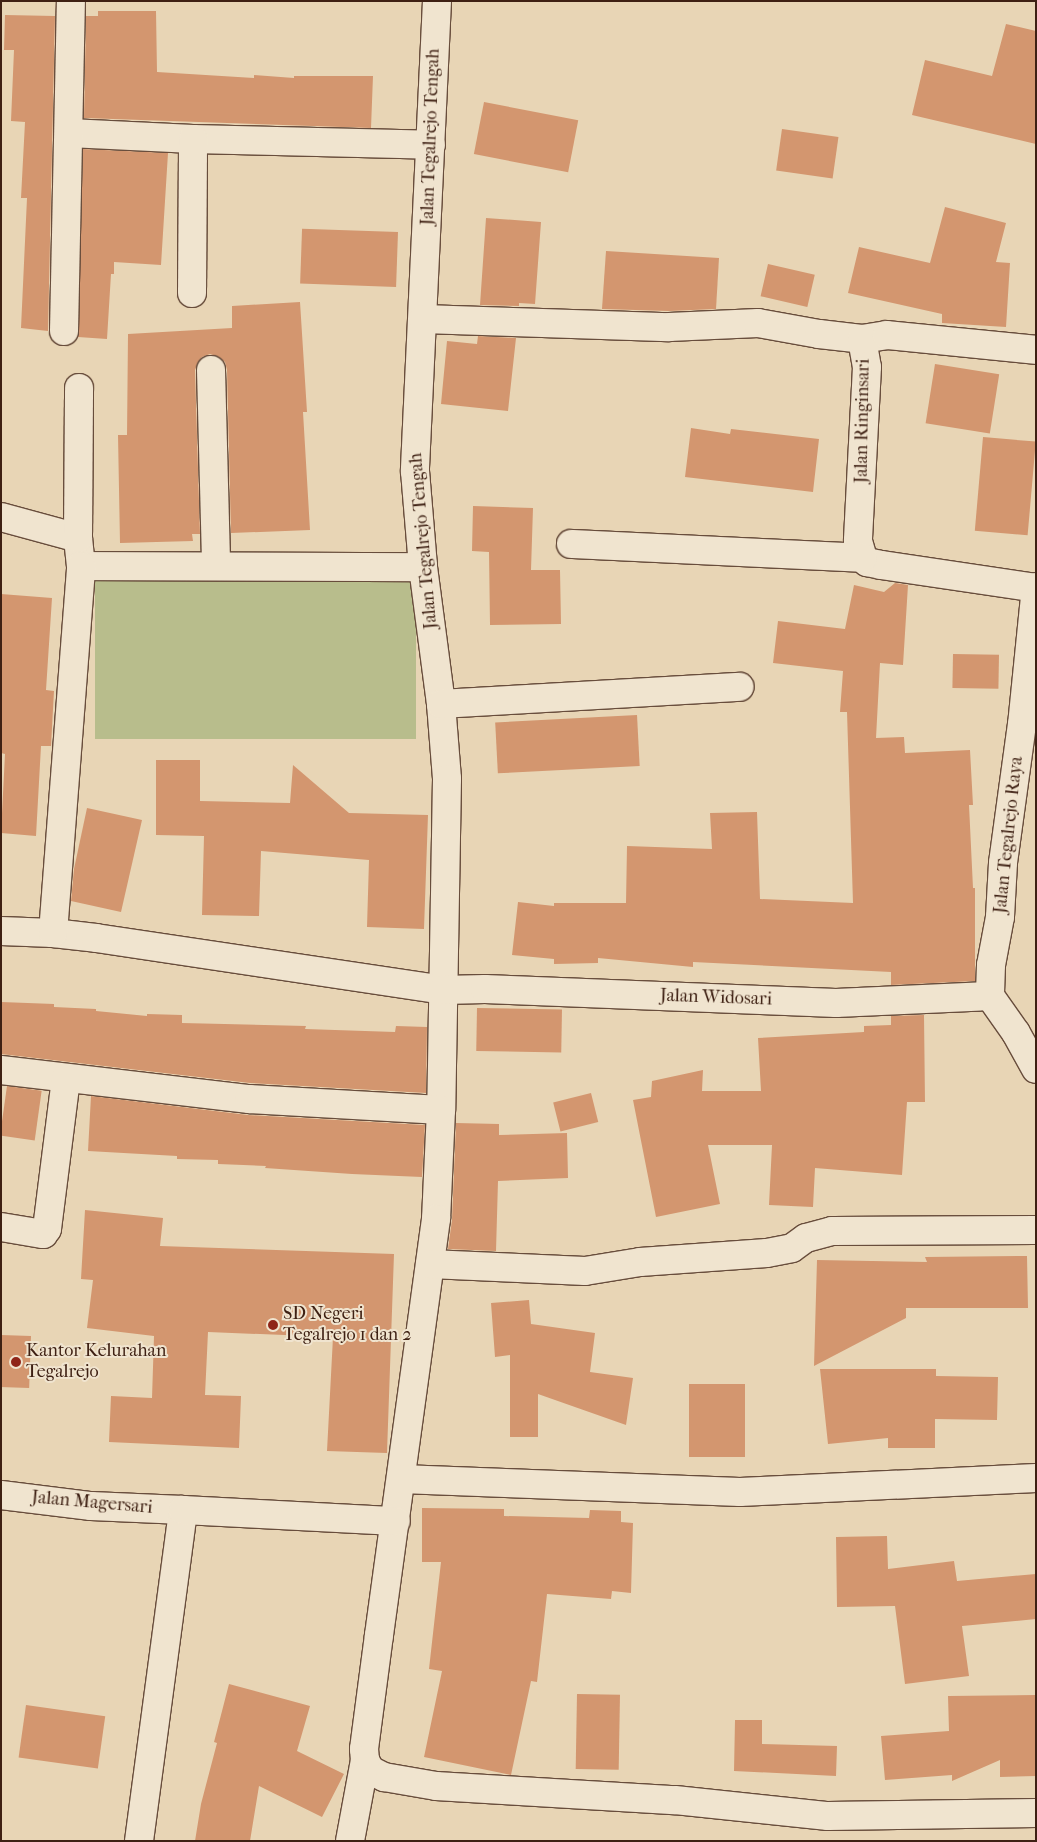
<!DOCTYPE html>
<style>
body{margin:0}
#map{position:relative;width:1037px;height:1842px;overflow:hidden;background:#e8d5b5;font-family:"IM FELL French Canon",serif}
div>[style]{position:absolute}
.green>*{inset:0;background:#b8bd8c;transform-origin:0 0}
.building>*{inset:0;background:#d3966f;transform-origin:0 0}
.roads{filter:drop-shadow(1px 0 #684d3c) drop-shadow(-1px 0 #684d3c) drop-shadow(0 1px #684d3c) drop-shadow(0 -1px #684d3c)}
.minor>*{height:28px;margin:-14px;padding:0 14px;transform-origin:14px;border-radius:14px;background:#f0e4cf}
.dots>*{width:14px;height:14px;translate:-50% -50%;box-sizing:border-box;border:2px solid #f0e4cf;border-radius:50%}
span{translate:-50% -50%;white-space:nowrap;text-align:center;line-height:1.15;-webkit-text-stroke:4px #f0e4cf;paint-order:stroke}
.street-label{font-size:18px;color:#3e2013}
.poi-label{font-size:18px;color:#3e2013}
.left{translate:0 -50%;text-align:left}
.frame{position:absolute;inset:0;border:2px solid #3e2013;pointer-events:none}
</style>
<div id="map">
<div class="green">
<i style="left:95px;top:574px;width:321px;height:165px"></i>
</div>
<div class="building">
<i style="clip-path:polygon(98px 11px,156px 11px,157px 72px,254px 78px,254px 75px,294px 78px,294px 76px,373px 76px,371px 128px,84px 118px,86px 16px,98px 16px)"></i>
<i style="clip-path:polygon(5px 15px,55px 16px,48px 331px,21px 328px,27px 198px,21px 198px,25px 122px,11px 121px,14px 50px,4px 50px)"></i>
<i style="clip-path:polygon(1006px 24px,1036px 31px,1036px 144px,912px 115px,925px 60px,992px 76px)"></i>
<i style="left:484px;top:102px;width:96px;height:53px;rotate:11deg"></i>
<i style="left:782px;top:129px;width:57px;height:42px;rotate:8deg"></i>
<i style="clip-path:polygon(83px 149px,168px 153px,161px 265px,114px 262px,114px 274px,111px 274px,107px 339px,78px 337px)"></i>
<i style="clip-path:polygon(945px 207px,1006px 223px,996px 262px,1010px 263px,1006px 327px,942px 323px,942px 314px,848px 293px,859px 247px,930px 263px)"></i>
<i style="clip-path:polygon(486px 218px,541px 222px,535px 304px,519px 303px,519px 306px,480px 305px)"></i>
<i style="left:398px;top:232px;width:55px;height:96px;rotate:92deg"></i>
<i style="clip-path:polygon(606px 251px,719px 258px,716px 309px,669px 311px,602px 309px)"></i>
<i style="left:768px;top:264px;width:48px;height:33px;rotate:13deg"></i>
<i style="clip-path:polygon(300px 302px,307px 412px,303px 412px,310px 530px,231px 533px,227px 370px,225px 362px,219px 357px,210px 354px,202px 357px,198px 362px,195px 370px,200px 534px,192px 534px,193px 541px,120px 543px,118px 435px,127px 435px,128px 334px,232px 328px,232px 306px)"></i>
<i style="clip-path:polygon(478px 336px,516px 338px,508px 411px,441px 404px,447px 341px,477px 344px)"></i>
<i style="left:935px;top:364px;width:65px;height:60px;rotate:9deg"></i>
<i style="clip-path:polygon(691px 428px,730px 434px,731px 429px,819px 439px,813px 492px,685px 477px)"></i>
<i style="left:983px;top:437px;width:53px;height:94px;rotate:5deg"></i>
<i style="clip-path:polygon(473px 506px,533px 508px,531px 570px,560px 570px,561px 624px,490px 625px,489px 552px,472px 551px)"></i>
<i style="clip-path:polygon(895px 583px,908px 585px,903px 665px,880px 663px,876px 738px,904px 737px,905px 753px,970px 750px,973px 805px,969px 805px,973px 888px,975px 888px,975px 981px,891px 985px,891px 972px,693px 962px,693px 967px,598px 958px,598px 963px,554px 964px,554px 959px,512px 955px,518px 902px,554px 906px,554px 903px,626px 903px,627px 846px,712px 849px,710px 813px,757px 812px,760px 899px,853px 903px,847px 712px,840px 712px,843px 671px,773px 663px,778px 621px,845px 629px,854px 585px,884px 592px)"></i>
<i style="clip-path:polygon(1px 594px,52px 598px,46px 690px,54px 691px,51px 746px,41px 746px,36px 836px,1px 833px,5px 754px,1px 753px)"></i>
<i style="left:953px;top:654px;width:46px;height:34px;rotate:1deg"></i>
<i style="left:637px;top:715px;width:51px;height:142px;rotate:87deg"></i>
<i style="clip-path:polygon(156px 760px,200px 760px,200px 801px,290px 803px,293px 765px,349px 813px,428px 815px,424px 929px,367px 927px,369px 860px,261px 851px,259px 916px,202px 915px,204px 836px,156px 835px)"></i>
<i style="clip-path:polygon(87px 808px,142px 820px,121px 912px,71px 901px,74px 869px)"></i>
<i style="clip-path:polygon(1px 1002px,54px 1004px,54px 1007px,96px 1009px,96px 1011px,147px 1016px,147px 1014px,182px 1015px,182px 1023px,306px 1026px,305px 1029px,395px 1032px,396px 1026px,427px 1027px,426px 1093px,250px 1083px,1px 1054px)"></i>
<i style="left:477px;top:1008px;width:85px;height:43px;rotate:1deg"></i>
<i style="clip-path:polygon(924px 1015px,925px 1102px,907px 1102px,902px 1175px,815px 1168px,813px 1207px,769px 1205px,772px 1145px,708px 1145px,720px 1204px,656px 1217px,633px 1100px,651px 1097px,652px 1081px,703px 1070px,702px 1091px,761px 1091px,758px 1038px,864px 1032px,864px 1026px,891px 1025px,891px 1016px)"></i>
<i style="left:7px;top:1086px;width:35px;height:50px;rotate:8deg"></i>
<i style="left:591px;top:1093px;width:30px;height:39px;rotate:76deg"></i>
<i style="clip-path:polygon(91px 1096px,248px 1115px,425px 1125px,422px 1177px,352px 1174px,265px 1168px,266px 1166px,218px 1164px,218px 1160px,177px 1159px,177px 1156px,88px 1151px)"></i>
<i style="clip-path:polygon(456px 1123px,499px 1124px,499px 1135px,567px 1133px,568px 1178px,498px 1181px,496px 1251px,448px 1249px,452px 1220px)"></i>
<i style="clip-path:polygon(85px 1210px,163px 1218px,160px 1246px,394px 1254px,387px 1453px,327px 1451px,333px 1337px,208px 1332px,205px 1395px,241px 1396px,239px 1448px,109px 1442px,111px 1396px,152px 1398px,154px 1336px,87px 1328px,93px 1280px,81px 1279px)"></i>
<i style="clip-path:polygon(1027px 1256px,1028px 1308px,906px 1308px,906px 1318px,814px 1366px,817px 1260px,927px 1262px,925px 1257px)"></i>
<i style="clip-path:polygon(529px 1300px,531px 1324px,595px 1333px,590px 1372px,633px 1378px,626px 1425px,538px 1394px,538px 1437px,510px 1437px,510px 1355px,495px 1357px,491px 1303px)"></i>
<i style="left:1px;top:1335px;width:30px;height:52px;rotate:2deg"></i>
<i style="clip-path:polygon(820px 1369px,936px 1369px,936px 1376px,998px 1377px,997px 1420px,935px 1419px,935px 1448px,888px 1448px,888px 1438px,828px 1444px)"></i>
<i style="left:689px;top:1384px;width:56px;height:73px"></i>
<i style="clip-path:polygon(422px 1508px,504px 1509px,504px 1516px,589px 1518px,590px 1510px,621px 1511px,621px 1522px,633px 1523px,631px 1593px,612px 1591px,611px 1599px,547px 1594px,537px 1682px,531px 1681px,511px 1775px,424px 1757px,442px 1671px,429px 1669px,441px 1562px,422px 1562px)"></i>
<i style="clip-path:polygon(887px 1536px,888px 1569px,954px 1561px,957px 1581px,1036px 1574px,1036px 1619px,962px 1626px,969px 1676px,905px 1684px,895px 1606px,837px 1607px,836px 1537px)"></i>
<i style="clip-path:polygon(229px 1684px,310px 1706px,297px 1751px,344px 1774px,322px 1817px,259px 1786px,250px 1841px,195px 1841px,201px 1804px,217px 1743px,214px 1742px)"></i>
<i style="left:577px;top:1694px;width:43px;height:75px;rotate:1deg"></i>
<i style="clip-path:polygon(1036px 1695px,1036px 1776px,1000px 1777px,1000px 1760px,952px 1781px,952px 1775px,885px 1780px,881px 1736px,949px 1731px,948px 1696px)"></i>
<i style="left:26px;top:1705px;width:80px;height:53px;rotate:8deg"></i>
<i style="clip-path:polygon(735px 1720px,762px 1720px,762px 1744px,837px 1746px,836px 1776px,734px 1771px)"></i>
</div>
<div class="roads">
<div class="minor">
<i style="left:437px;top:1px;width:471px;rotate:92.7deg"></i>
<i style="left:415px;top:471px;width:96px;rotate:85.2deg"></i>
<i style="left:423px;top:567px;width:138px;rotate:82.5deg"></i>
<i style="left:441px;top:704px;width:75px;rotate:85.4deg"></i>
<i style="left:447px;top:779px;width:331px;rotate:91deg"></i>
<i style="left:441px;top:1110px;width:109px;rotate:92.6deg"></i>
<i style="left:436px;top:1219px;width:420px;rotate:97.8deg"></i>
<i style="left:379px;top:1635px;width:115px;rotate:97.5deg"></i>
<i style="left:364px;top:1749px;width:11px;rotate:85deg"></i>
<i style="left:365px;top:1760px;width:11px;rotate:63deg"></i>
<i style="left:370px;top:1770px;width:16px;rotate:27deg"></i>
<i style="left:384px;top:1777px;width:53px;rotate:9.8deg"></i>
<i style="left:436px;top:1786px;width:239px;rotate:3.4deg"></i>
<i style="left:675px;top:1800px;width:154px;rotate:6deg"></i>
<i style="left:828px;top:1816px;width:208px;rotate:-0.8deg"></i>
<i style="left:69px;top:133px;width:124px;rotate:2.8deg"></i>
<i style="left:193px;top:139px;width:238px;rotate:1.4deg"></i>
<i style="left:192px;top:293px;width:154px;rotate:-89.6deg"></i>
<i style="left:423px;top:319px;width:246px;rotate:1.9deg"></i>
<i style="left:669px;top:327px;width:89px;rotate:-2.6deg"></i>
<i style="left:758px;top:323px;width:62px;rotate:10.2deg"></i>
<i style="left:819px;top:334px;width:43px;rotate:6.6deg"></i>
<i style="left:862px;top:339px;width:28px;rotate:80deg"></i>
<i style="left:867px;top:367px;width:174px;rotate:93deg"></i>
<i style="left:858px;top:541px;width:18px;rotate:74deg"></i>
<i style="left:863px;top:558px;width:6px;rotate:45deg"></i>
<i style="left:867px;top:562px;width:14px;rotate:12deg"></i>
<i style="left:881px;top:565px;width:157px;rotate:8.4deg"></i>
<i style="left:64px;top:331px;width:330px;rotate:-88.8deg"></i>
<i style="left:862px;top:339px;width:25px;rotate:-9deg"></i>
<i style="left:887px;top:335px;width:150px;rotate:5.7deg"></i>
<i style="left:211px;top:370px;width:196px;rotate:88.5deg"></i>
<i style="left:1px;top:517px;width:80px;rotate:15.3deg"></i>
<i style="left:78px;top:538px;width:28px;rotate:84deg"></i>
<i style="left:81px;top:566px;width:342px;rotate:0.2deg"></i>
<i style="left:78px;top:538px;width:150px;rotate:-89.6deg"></i>
<i style="left:571px;top:544px;width:292px;rotate:2.7deg"></i>
<i style="left:1036px;top:587px;width:138px;rotate:95.8deg"></i>
<i style="left:1022px;top:724px;width:140px;rotate:97.8deg"></i>
<i style="left:1003px;top:863px;width:54px;rotate:93.2deg"></i>
<i style="left:1000px;top:917px;width:49px;rotate:100.6deg"></i>
<i style="left:991px;top:965px;width:31px;rotate:92deg"></i>
<i style="left:990px;top:996px;width:45px;rotate:54.9deg"></i>
<i style="left:1016px;top:1033px;width:41px;rotate:60.9deg"></i>
<i style="left:441px;top:704px;width:299px;rotate:-3.3deg"></i>
<i style="left:1px;top:931px;width:52px;rotate:2.2deg"></i>
<i style="left:53px;top:933px;width:43px;rotate:6.6deg"></i>
<i style="left:96px;top:938px;width:351px;rotate:8.5deg"></i>
<i style="left:443px;top:990px;width:42px;rotate:-1.4deg"></i>
<i style="left:485px;top:989px;width:351px;rotate:2.3deg"></i>
<i style="left:836px;top:1003px;width:154px;rotate:-2.6deg"></i>
<i style="left:53px;top:933px;width:368px;rotate:-85.6deg"></i>
<i style="left:1px;top:1070px;width:250px;rotate:6.7deg"></i>
<i style="left:249px;top:1099px;width:192px;rotate:3.3deg"></i>
<i style="left:1px;top:1227px;width:43px;rotate:9.5deg"></i>
<i style="left:43px;top:1234px;width:6px;rotate:-51deg"></i>
<i style="left:47px;top:1229px;width:152px;rotate:-82.8deg"></i>
<i style="left:430px;top:1264px;width:155px;rotate:2.6deg"></i>
<i style="left:585px;top:1271px;width:56px;rotate:-9.3deg"></i>
<i style="left:640px;top:1262px;width:127px;rotate:-4.1deg"></i>
<i style="left:767px;top:1253px;width:25px;rotate:-11deg"></i>
<i style="left:792px;top:1248px;width:17px;rotate:-36deg"></i>
<i style="left:806px;top:1238px;width:27px;rotate:-15deg"></i>
<i style="left:832px;top:1231px;width:204px;rotate:-0.3deg"></i>
<i style="left:401px;top:1479px;width:339px;rotate:2.2deg"></i>
<i style="left:740px;top:1492px;width:296px;rotate:-2.7deg"></i>
<i style="left:1px;top:1495px;width:91px;rotate:7deg"></i>
<i style="left:91px;top:1506px;width:92px;rotate:2.5deg"></i>
<i style="left:139px;top:1841px;width:334px;rotate:-82.4deg"></i>
<i style="left:183px;top:1510px;width:213px;rotate:3deg"></i>
<i style="left:350px;top:1841px;width:82px;rotate:-79.5deg"></i>
</div>
</div>
<div class="dots">
<i style="left:273px;top:1325px;background:#8f2418"></i>
<i style="left:16px;top:1362px;background:#8f2418"></i>
</div>
<div class="street-label">
<span style="left:431px;top:137px;rotate:-88deg">Jalan Tegalrejo Tengah</span>
<span style="left:863px;top:421px;rotate:-89deg">Jalan Ringinsari</span>
<span style="left:424px;top:541px;rotate:-95deg">Jalan Tegalrejo Tengah</span>
<span style="left:1009px;top:835px;rotate:-84deg">Jalan Tegalrejo Raya</span>
<span style="left:716px;top:998px;rotate:2deg">Jalan Widosari</span>
<span style="left:92px;top:1503px;rotate:5deg">Jalan Magersari</span>
</div>
<div class="poi-label">
<span class="left" style="left:283px;top:1325px">SD Negeri<br>Tegalrejo 1 dan 2</span>
<span class="left" style="left:26px;top:1362px">Kantor Kelurahan<br>Tegalrejo</span>
</div>
<div class="frame"></div>
</div>
